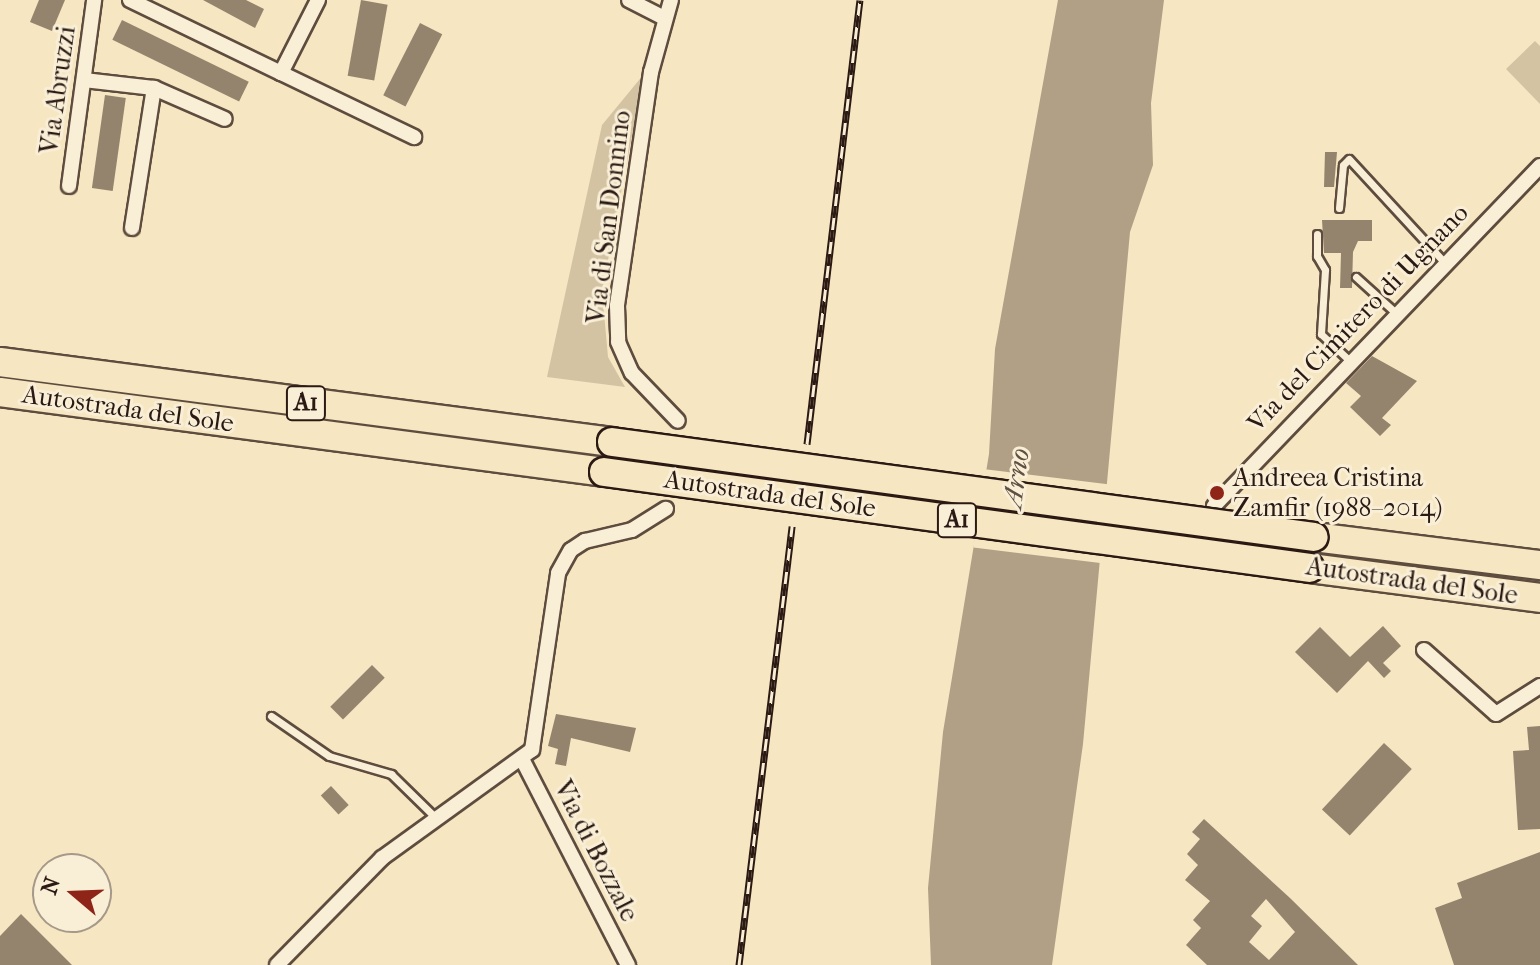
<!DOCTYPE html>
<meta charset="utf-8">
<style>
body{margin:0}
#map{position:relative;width:1540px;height:965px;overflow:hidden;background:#f6e6c1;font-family:"IM FELL French Canon",serif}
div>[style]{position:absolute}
.green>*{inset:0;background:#d3c3a3}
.water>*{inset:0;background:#b1a086}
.pier>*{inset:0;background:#f6e6c1;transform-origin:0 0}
.building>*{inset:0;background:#95846d;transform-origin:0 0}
.roads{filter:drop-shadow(2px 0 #5e4c3e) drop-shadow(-2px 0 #5e4c3e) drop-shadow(0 2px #5e4c3e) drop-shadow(0 -2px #5e4c3e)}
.lane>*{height:7px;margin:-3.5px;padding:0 3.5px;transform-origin:3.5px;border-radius:3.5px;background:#f9efd7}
.street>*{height:14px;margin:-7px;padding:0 7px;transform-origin:7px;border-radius:7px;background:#f9efd7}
.highway>*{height:28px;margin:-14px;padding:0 14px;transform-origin:14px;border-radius:14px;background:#f6e6c1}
.rail>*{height:7px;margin-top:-3.5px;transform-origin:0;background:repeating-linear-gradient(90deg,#f9efd7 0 12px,#2b1913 0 24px);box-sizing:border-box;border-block:2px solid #2b1913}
.bridges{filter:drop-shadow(2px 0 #2b1913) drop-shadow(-2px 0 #2b1913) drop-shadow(0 2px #2b1913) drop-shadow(0 -2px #2b1913)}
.highway-bridge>*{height:28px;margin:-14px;padding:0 14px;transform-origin:14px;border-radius:14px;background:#f6e6c1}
.dots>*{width:22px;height:22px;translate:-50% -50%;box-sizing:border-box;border:4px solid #f9efd7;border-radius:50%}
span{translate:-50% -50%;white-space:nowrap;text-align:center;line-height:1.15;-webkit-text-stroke:6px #f9efd7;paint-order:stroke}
.shield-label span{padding:2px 6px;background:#f9efd7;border:2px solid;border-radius:6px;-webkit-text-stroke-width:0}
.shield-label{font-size:24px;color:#2b1913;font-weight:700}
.street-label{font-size:26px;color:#2b1913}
.poi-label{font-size:26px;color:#2b1913}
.left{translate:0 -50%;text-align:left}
.water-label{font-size:28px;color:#614f41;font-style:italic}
.north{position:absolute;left:32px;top:853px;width:80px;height:80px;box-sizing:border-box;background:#f9efd7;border:2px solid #a79989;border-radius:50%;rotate:289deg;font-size:22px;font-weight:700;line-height:32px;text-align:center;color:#2b1913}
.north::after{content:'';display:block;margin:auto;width:28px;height:36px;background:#8f2418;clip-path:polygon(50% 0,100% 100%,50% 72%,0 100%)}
</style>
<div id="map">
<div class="green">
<i style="clip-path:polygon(1535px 41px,1540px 46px,1540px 104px,1506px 69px)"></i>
<i style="clip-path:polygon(644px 74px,602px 291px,608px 357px,625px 387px,547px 377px,602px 125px)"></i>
</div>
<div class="water">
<i style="clip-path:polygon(1058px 0,1164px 0,1151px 103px,1153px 165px,1130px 232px,1083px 744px,1052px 965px,931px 965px,928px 888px,943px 732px,989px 454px,995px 349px)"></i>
</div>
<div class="pier">
<i style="left:983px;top:469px;width:132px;height:79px;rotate:7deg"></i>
</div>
<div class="building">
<i style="clip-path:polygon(39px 0,65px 0,52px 31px,30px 22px)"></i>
<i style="clip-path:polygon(203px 0,246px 0,264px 9px,255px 28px)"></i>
<i style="left:361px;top:0;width:27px;height:77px;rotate:10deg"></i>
<i style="left:122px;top:20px;width:141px;height:22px;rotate:26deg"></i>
<i style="left:420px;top:23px;width:25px;height:81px;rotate:27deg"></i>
<i style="left:105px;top:95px;width:21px;height:94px;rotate:8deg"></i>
<i style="clip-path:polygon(1325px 152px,1337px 152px,1334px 187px,1324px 187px)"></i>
<i style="clip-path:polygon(1322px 220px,1372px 220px,1372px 241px,1358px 241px,1353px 252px,1352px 288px,1340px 288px,1341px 253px,1324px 253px)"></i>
<i style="clip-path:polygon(1372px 356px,1417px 381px,1382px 418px,1391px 425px,1380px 436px,1350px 407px,1361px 396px,1346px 383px)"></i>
<i style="clip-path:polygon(1383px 626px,1401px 646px,1383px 663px,1391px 671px,1384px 678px,1368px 661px,1337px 693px,1295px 652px,1320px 627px,1350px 657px)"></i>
<i style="left:372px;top:665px;width:18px;height:59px;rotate:45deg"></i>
<i style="clip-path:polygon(556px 714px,636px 728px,630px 752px,571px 738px,566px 766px,555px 764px,558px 749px,548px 746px)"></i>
<i style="clip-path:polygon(1540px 726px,1540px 829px,1518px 830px,1513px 751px,1529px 750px,1527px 727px)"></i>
<i style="left:1384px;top:743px;width:38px;height:91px;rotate:43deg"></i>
<i style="left:331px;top:786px;width:26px;height:14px;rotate:47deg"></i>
<i style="clip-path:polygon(evenodd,1204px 819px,1290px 898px,1358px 965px,1207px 965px,1186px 945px,1201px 928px,1193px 920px,1210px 901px,1185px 880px,1198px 865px,1187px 854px,1200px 839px,1192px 832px,1204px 819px,1266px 899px,1295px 932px,1269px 960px,1249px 942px,1262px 926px,1251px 916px,1266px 899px)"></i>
<i style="clip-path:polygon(1540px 852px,1540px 965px,1454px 965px,1435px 908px,1462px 898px,1457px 883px)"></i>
<i style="clip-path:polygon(21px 914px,72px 965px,0 965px,0 936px)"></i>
</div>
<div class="roads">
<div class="lane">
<i style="left:1339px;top:208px;width:43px;rotate:-84.7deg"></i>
<i style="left:1343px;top:165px;width:8px;rotate:-45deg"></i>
<i style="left:1349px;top:159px;width:142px;rotate:47.3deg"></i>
<i style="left:1317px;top:234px;width:22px;rotate:90deg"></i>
<i style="left:1317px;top:256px;width:16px;rotate:60deg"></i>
<i style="left:1325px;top:270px;width:64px;rotate:93.6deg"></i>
<i style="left:1321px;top:334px;width:40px;rotate:43deg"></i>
<i style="left:1356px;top:277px;width:55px;rotate:42.1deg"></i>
<i style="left:271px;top:716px;width:70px;rotate:34.6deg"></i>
<i style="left:329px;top:756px;width:65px;rotate:16.2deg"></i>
<i style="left:391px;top:774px;width:64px;rotate:44.4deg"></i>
</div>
<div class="street">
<i style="left:130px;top:0;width:168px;rotate:25.8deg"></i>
<i style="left:281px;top:73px;width:82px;rotate:-63.1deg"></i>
<i style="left:629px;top:0;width:39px;rotate:27deg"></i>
<i style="left:671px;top:0;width:75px;rotate:105.5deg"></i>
<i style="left:651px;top:72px;width:236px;rotate:98.3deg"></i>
<i style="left:617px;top:306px;width:36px;rotate:88deg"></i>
<i style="left:618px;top:342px;width:34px;rotate:66deg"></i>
<i style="left:632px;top:373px;width:66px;rotate:46.2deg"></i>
<i style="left:281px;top:73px;width:148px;rotate:25.7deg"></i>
<i style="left:84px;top:80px;width:70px;rotate:6.5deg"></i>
<i style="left:154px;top:88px;width:77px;rotate:23.6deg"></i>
<i style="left:69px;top:186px;width:188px;rotate:-82.3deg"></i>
<i style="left:132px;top:228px;width:142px;rotate:-81.1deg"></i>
<i style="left:1214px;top:506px;width:471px;rotate:-46.2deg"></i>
<i style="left:1424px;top:650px;width:96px;rotate:41.6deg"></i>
<i style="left:1496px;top:714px;width:52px;rotate:-32.5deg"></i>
<i style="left:522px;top:759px;width:232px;rotate:62.8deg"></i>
<i style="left:277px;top:965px;width:150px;rotate:-45.5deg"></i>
<i style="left:382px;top:858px;width:185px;rotate:-35.8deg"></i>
<i style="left:532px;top:750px;width:179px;rotate:-81.6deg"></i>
<i style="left:558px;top:573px;width:26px;rotate:-61deg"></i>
<i style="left:571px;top:550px;width:17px;rotate:-33deg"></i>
<i style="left:585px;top:541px;width:48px;rotate:-13.2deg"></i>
<i style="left:632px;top:530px;width:40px;rotate:-32deg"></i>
</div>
<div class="highway">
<i style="left:0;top:362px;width:617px;rotate:7.45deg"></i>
<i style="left:0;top:392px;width:609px;rotate:7.54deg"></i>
<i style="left:1314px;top:537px;width:228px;rotate:7.1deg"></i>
<i style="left:1310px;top:568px;width:232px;rotate:7.4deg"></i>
</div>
</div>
<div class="rail">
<i style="left:807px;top:444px;width:447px;rotate:-83.2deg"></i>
<i style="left:739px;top:965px;width:442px;rotate:-83.1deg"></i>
</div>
<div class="bridges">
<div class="highway-bridge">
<i style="left:612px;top:442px;width:708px;rotate:7.71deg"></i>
<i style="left:604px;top:472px;width:712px;rotate:7.74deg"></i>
</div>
</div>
<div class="dots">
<i style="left:1217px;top:493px;background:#8f2418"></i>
</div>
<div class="shield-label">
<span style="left:306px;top:403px">A1</span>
<span style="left:957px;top:520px">A1</span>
</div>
<div class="street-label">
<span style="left:58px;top:90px;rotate:-82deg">Via Abruzzi</span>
<span style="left:609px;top:217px;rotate:-83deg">Via di San Donnino</span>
<span style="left:1358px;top:318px;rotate:-46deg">Via del Cimitero di Ugnano</span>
<span style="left:128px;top:409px;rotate:8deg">Autostrada del Sole</span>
<span style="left:770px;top:494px;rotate:8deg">Autostrada del Sole</span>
<span style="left:1412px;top:581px;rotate:8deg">Autostrada del Sole</span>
<span style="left:596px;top:851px;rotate:63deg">Via di Bozzale</span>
</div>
<div class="poi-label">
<span class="left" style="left:1233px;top:493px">Andreea Cristina<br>Zamfir (1988–2014)</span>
</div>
<div class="water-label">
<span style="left:1016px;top:478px;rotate:-82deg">Arno</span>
</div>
<div class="north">N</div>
</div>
